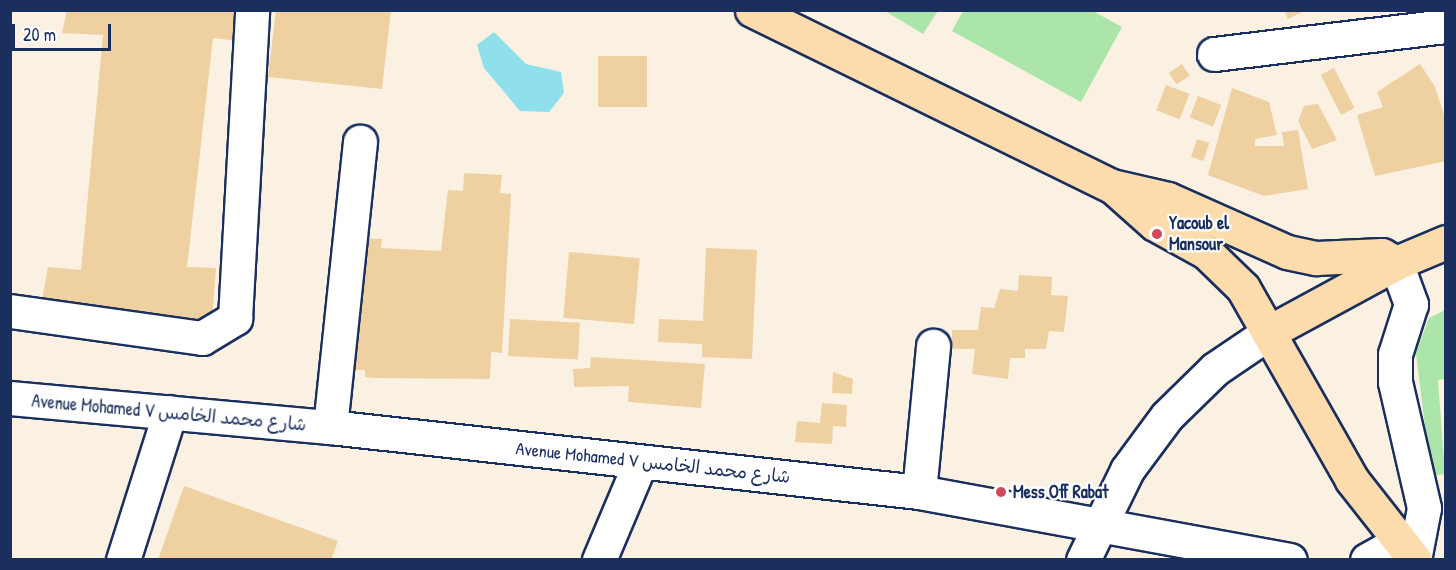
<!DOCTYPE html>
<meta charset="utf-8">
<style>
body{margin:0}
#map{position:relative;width:1456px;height:570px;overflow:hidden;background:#faf1e3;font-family:"Patrick Hand","Playpen Sans Arabic",sans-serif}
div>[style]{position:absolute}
.green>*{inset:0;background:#abe5a9}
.water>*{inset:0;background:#90dfed}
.building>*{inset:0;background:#eed0a1;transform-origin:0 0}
.path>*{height:4px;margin-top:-2px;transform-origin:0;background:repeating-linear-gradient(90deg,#1b2f5e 0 4.5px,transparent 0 9px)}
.roads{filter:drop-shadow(2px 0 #1b2f5e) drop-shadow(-2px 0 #1b2f5e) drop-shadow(0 2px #1b2f5e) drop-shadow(0 -2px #1b2f5e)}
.minor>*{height:33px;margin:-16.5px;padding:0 16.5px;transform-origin:16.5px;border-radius:16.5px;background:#fff}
.major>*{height:33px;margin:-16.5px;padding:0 16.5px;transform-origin:16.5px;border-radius:16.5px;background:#fcdcac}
.dots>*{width:16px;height:16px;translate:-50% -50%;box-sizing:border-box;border:3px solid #fff;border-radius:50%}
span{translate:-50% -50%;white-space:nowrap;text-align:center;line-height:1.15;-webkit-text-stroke:4.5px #fff;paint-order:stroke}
.poi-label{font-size:18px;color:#1b2f5e;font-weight:700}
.left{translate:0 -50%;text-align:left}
.street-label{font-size:18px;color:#1b2f5e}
.frame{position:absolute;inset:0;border:12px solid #1b2f5e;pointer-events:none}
.scale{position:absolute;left:12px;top:24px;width:99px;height:27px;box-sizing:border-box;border:3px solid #1b2f5e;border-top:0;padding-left:8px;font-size:18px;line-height:21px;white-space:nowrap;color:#1b2f5e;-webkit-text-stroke:4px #fff;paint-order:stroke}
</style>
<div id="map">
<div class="green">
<i style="clip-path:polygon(885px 11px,938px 11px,923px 34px)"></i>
<i style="clip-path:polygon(963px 11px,1093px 11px,1122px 27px,1081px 102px,952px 31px)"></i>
<i style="clip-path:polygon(1445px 310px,1445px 379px,1438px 380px,1445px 474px,1431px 476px,1416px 353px,1429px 318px)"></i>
</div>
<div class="water">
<i style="clip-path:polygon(494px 32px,526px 64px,561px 72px,564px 93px,549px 112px,520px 111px,484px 68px,477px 45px)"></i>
</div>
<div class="building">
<i style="clip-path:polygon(67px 10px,242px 10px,238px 41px,213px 38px,187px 267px,216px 268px,212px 320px,40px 311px,48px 267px,81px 270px,103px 35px,62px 33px)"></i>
<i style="clip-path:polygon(276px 10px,391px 10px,382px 89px,268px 77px)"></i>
<i style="clip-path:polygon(1284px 10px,1306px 10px,1288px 19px)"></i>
<i style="left:647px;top:56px;width:51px;height:49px;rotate:90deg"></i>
<i style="left:1182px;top:64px;width:14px;height:16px;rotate:56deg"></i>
<i style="clip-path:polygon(1420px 64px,1435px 87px,1446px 121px,1446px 161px,1375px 176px,1357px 115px,1383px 107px,1377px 92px)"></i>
<i style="left:1334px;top:68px;width:45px;height:15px;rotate:63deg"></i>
<i style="left:1166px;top:85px;width:25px;height:27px;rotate:21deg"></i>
<i style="clip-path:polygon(1232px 88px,1269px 102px,1277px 135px,1255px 139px,1255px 146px,1284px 146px,1282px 132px,1298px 130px,1308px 189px,1264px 196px,1208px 175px)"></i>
<i style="left:1198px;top:96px;width:25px;height:23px;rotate:21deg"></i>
<i style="clip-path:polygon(1318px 104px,1337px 140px,1312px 149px,1298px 121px,1304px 106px)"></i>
<i style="left:1197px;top:139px;width:13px;height:19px;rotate:18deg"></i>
<i style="clip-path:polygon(464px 173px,502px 175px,500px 193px,511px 194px,502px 353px,491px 352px,490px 379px,374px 378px,365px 377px,365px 370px,348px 370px,356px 238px,382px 239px,381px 248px,441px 251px,448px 190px,463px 191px)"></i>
<i style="clip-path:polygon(706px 248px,757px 250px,752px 359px,702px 357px,702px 344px,658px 342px,659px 319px,703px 321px)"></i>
<i style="left:569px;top:252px;width:71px;height:66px;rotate:5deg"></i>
<i style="clip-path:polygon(1019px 275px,1052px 277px,1051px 295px,1068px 296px,1064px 332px,1049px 331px,1046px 349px,1025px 349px,1025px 358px,1010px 358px,1008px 379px,972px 374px,975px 349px,952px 349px,952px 330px,978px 330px,981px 307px,994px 308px,1000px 289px,1018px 291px)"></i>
<i style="left:510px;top:319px;width:70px;height:37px;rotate:3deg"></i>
<i style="clip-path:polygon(591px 357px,705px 364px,701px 408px,628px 402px,629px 386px,574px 387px,573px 369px,590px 368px)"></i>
<i style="clip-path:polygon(833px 372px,853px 379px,852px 394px,832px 393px)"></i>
<i style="clip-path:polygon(822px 403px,847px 405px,846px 427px,833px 426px,832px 444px,795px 442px,797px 421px,820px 423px)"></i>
<i style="clip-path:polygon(184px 486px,338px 541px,331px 560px,158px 560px)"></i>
</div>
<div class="path">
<i style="left:1446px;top:385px;width:14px;rotate:90deg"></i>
</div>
<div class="roads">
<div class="minor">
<i style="left:1214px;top:54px;width:234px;rotate:-6.9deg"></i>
<i style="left:1396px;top:263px;width:44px;rotate:69.9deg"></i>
<i style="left:1411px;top:304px;width:52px;rotate:107.7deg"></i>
<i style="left:1395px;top:354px;width:28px;rotate:90deg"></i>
<i style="left:1395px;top:382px;width:129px;rotate:77deg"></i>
<i style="left:1424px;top:508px;width:53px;rotate:100.9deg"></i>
<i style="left:10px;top:311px;width:194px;rotate:8deg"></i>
<i style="left:202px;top:338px;width:39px;rotate:-31deg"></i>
<i style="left:235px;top:318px;width:308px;rotate:-86.8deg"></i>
<i style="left:10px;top:398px;width:321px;rotate:5.2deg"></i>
<i style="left:330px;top:427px;width:593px;rotate:6.3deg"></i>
<i style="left:919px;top:492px;width:377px;rotate:10.4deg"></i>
<i style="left:330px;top:427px;width:287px;rotate:-84deg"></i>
<i style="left:919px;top:492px;width:147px;rotate:-84.5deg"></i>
<i style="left:123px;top:560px;width:155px;rotate:-72.4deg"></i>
<i style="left:599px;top:560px;width:105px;rotate:-67.1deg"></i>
<i style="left:1083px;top:560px;width:100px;rotate:-63.9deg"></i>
<i style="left:1127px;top:470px;width:67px;rotate:-53.5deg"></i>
<i style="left:1167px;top:416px;width:67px;rotate:-44.4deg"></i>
<i style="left:1215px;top:369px;width:68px;rotate:-34.2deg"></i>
<i style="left:1367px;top:560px;width:35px;rotate:-29deg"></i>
</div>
<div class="major">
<i style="left:752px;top:10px;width:401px;rotate:26.1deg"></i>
<i style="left:1112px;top:186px;width:57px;rotate:13.1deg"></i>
<i style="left:1168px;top:199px;width:130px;rotate:24deg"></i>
<i style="left:1287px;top:252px;width:30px;rotate:12deg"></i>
<i style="left:1316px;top:258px;width:66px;rotate:-2.6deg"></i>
<i style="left:1382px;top:255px;width:16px;rotate:30deg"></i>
<i style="left:1112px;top:186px;width:57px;rotate:41.5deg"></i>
<i style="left:1155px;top:224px;width:58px;rotate:28.8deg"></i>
<i style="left:1206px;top:252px;width:52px;rotate:44.2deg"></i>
<i style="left:1243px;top:288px;width:221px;rotate:60.4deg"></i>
<i style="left:1352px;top:480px;width:102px;rotate:51.8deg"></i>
<i style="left:1271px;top:331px;width:142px;rotate:-28.5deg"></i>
<i style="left:1396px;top:263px;width:54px;rotate:-22.8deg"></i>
</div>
</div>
<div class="dots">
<i style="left:1157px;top:234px;background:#d1495b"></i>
<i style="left:1001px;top:492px;background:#d1495b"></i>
</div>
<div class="poi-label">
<span class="left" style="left:1169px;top:234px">Yacoub el<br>Mansour</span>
<span class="left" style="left:1013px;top:492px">Mess Off Rabat</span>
</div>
<div class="street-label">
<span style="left:169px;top:413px;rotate:5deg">Avenue Mohamed V شارع محمد الخامس</span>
<span style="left:653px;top:463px;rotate:6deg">Avenue Mohamed V شارع محمد الخامس</span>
</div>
<div class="frame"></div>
<div class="scale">20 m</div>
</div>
